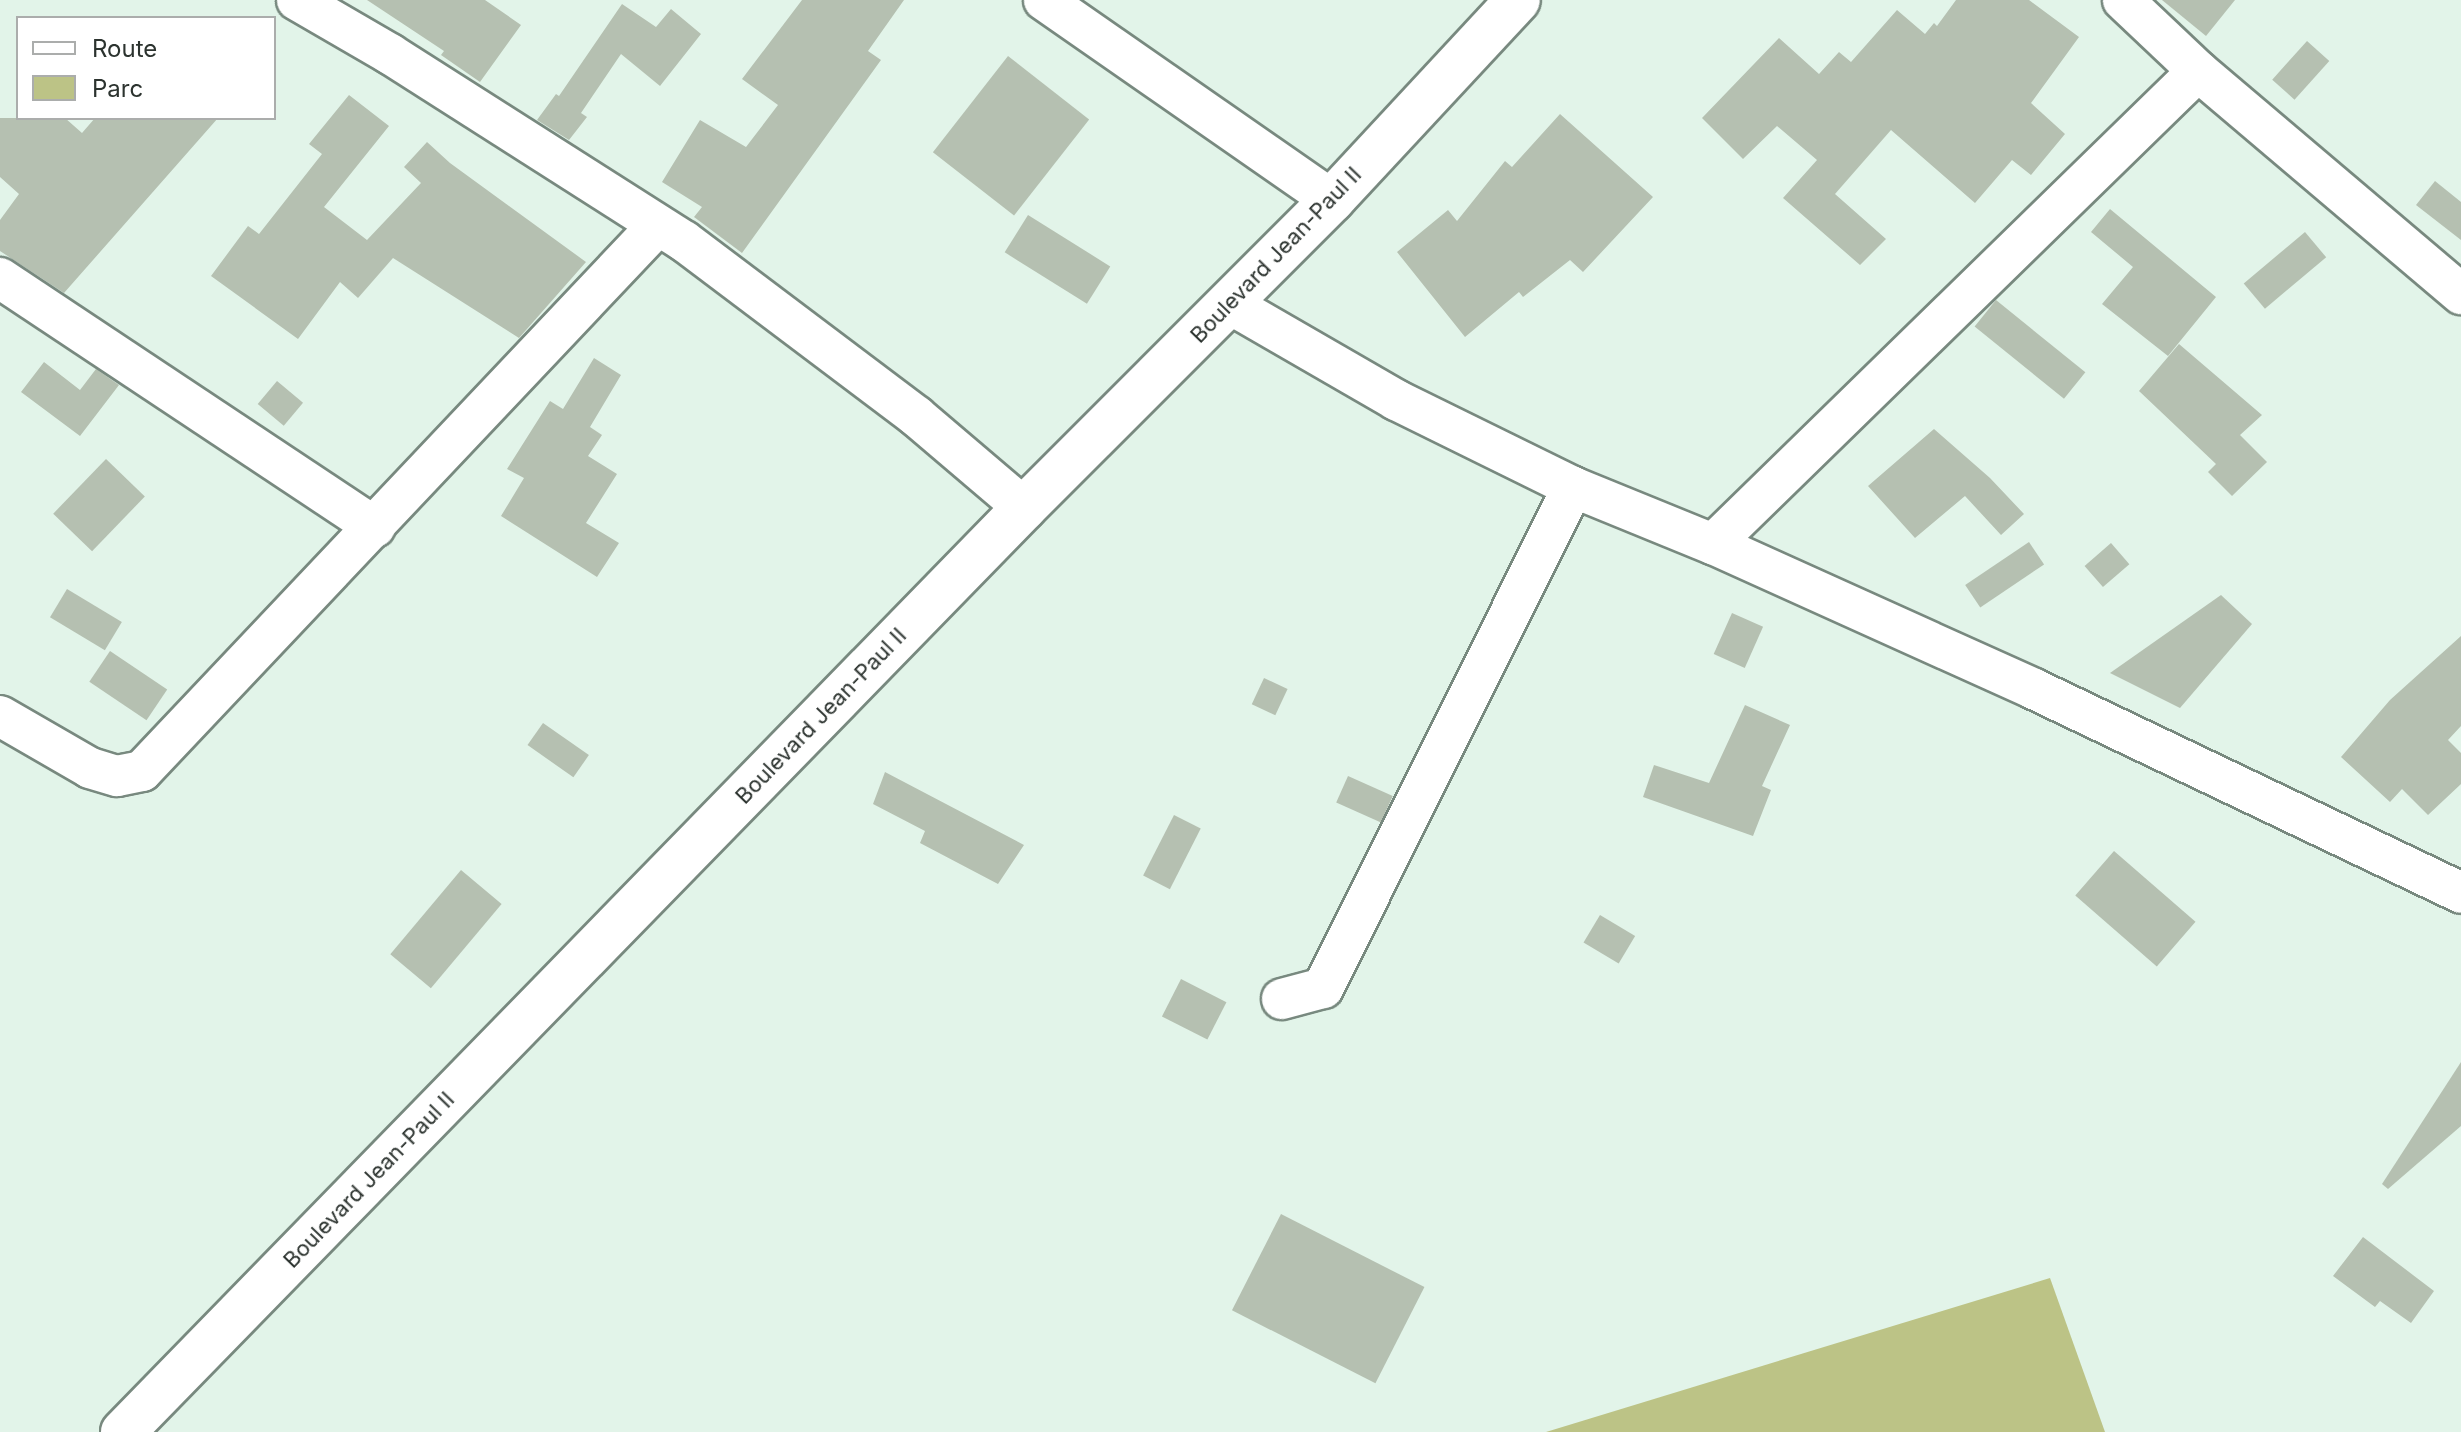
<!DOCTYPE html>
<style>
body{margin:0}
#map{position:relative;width:2461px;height:1432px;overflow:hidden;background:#e2f4e9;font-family:Inter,sans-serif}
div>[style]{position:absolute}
.green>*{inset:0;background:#bcc386}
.building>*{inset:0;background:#b5c0b1;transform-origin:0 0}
.roads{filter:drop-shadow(2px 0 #78897f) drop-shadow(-2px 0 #78897f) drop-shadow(0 2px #78897f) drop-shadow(0 -2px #78897f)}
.street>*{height:40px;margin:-20px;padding:0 20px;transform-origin:20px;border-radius:20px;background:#fff}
.secondary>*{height:44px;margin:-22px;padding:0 22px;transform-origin:22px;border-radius:22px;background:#fff}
span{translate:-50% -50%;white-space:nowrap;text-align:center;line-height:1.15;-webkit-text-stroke:7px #fff;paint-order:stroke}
.street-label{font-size:22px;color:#2c332f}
.legend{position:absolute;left:16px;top:16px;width:260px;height:104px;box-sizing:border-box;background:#fff;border:2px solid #abadac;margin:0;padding:10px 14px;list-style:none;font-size:24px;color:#2c332f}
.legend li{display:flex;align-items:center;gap:16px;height:40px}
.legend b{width:40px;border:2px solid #abadac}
</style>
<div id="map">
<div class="green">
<i style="clip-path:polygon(2050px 1278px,2105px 1432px,1546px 1432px)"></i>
</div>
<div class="building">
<i style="clip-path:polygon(367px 0,485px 0,521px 25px,480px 82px,441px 55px,444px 51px)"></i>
<i style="clip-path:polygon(802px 0,904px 0,868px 51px,881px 60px,742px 253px,694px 217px,702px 207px,662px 182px,700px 120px,746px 147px,778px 105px,742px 79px)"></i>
<i style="clip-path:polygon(1956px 0,2029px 0,2079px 37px,2031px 103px,2065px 134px,2031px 175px,2012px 160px,1975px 203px,1891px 130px,1835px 194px,1886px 239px,1860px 265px,1783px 198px,1817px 160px,1777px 126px,1743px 159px,1702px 118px,1779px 38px,1819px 74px,1839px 52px,1851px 62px,1897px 10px,1925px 34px,1934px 23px,1937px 26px)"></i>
<i style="clip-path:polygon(2162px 0,2235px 0,2206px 36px)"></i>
<i style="clip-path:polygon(622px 4px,656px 27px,671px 9px,701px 34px,660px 86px,621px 54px,581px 113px,587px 117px,569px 140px,537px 120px,556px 94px,559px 96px)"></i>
<i style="left:2307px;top:41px;width:30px;height:52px;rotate:42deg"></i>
<i style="left:1008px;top:56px;width:103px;height:122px;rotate:38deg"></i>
<i style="clip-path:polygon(349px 95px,389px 126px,324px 207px,367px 240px,421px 183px,404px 167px,427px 142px,450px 163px,586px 262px,519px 338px,393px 258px,358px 298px,340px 282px,298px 339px,211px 276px,248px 226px,259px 234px,322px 154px,309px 144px)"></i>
<i style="clip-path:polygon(1560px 114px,1653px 197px,1583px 272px,1570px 260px,1523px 297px,1519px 292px,1465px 337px,1397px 252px,1448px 210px,1457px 221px,1505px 161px,1512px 167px)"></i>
<i style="clip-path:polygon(0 118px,65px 118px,82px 133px,95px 118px,218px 118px,64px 293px,0 251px,0 220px,19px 194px,0 177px)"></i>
<i style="clip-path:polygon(2435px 181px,2461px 202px,2461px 240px,2416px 205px)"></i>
<i style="clip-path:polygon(2110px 209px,2216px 297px,2168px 356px,2102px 304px,2133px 267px,2091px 232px)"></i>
<i style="left:1028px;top:215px;width:97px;height:44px;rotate:32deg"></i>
<i style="left:2305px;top:232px;width:33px;height:80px;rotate:50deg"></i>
<i style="left:1996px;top:300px;width:115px;height:34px;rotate:39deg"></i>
<i style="clip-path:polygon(2179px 344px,2262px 415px,2240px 435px,2267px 462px,2232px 496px,2208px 472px,2216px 464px,2139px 391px)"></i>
<i style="clip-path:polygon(594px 358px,621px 375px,590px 427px,602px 435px,588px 456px,617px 474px,586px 523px,619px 543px,597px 577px,501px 516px,524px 478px,507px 469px,550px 401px,563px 409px)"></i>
<i style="clip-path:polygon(44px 362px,80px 390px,96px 369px,119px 385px,80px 436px,21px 392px)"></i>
<i style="left:277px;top:381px;width:34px;height:30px;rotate:40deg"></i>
<i style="clip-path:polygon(1934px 429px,1990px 478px,2024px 514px,2001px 535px,1965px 496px,1915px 538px,1868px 486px)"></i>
<i style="left:106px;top:459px;width:54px;height:76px;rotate:44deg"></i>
<i style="left:2029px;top:542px;width:27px;height:77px;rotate:56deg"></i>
<i style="left:2111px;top:543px;width:28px;height:35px;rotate:49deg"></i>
<i style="left:67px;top:589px;width:64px;height:33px;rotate:31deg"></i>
<i style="clip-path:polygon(2221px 595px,2252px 624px,2180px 708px,2110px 673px)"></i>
<i style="left:1732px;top:613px;width:34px;height:45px;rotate:24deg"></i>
<i style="clip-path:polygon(2461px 636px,2461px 726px,2448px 740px,2461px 753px,2461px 784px,2428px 815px,2402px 789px,2390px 802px,2341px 757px,2390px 700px)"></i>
<i style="left:110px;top:651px;width:69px;height:37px;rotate:34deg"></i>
<i style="left:1264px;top:678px;width:26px;height:29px;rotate:25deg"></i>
<i style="clip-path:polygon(1745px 705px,1790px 725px,1762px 786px,1771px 790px,1753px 836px,1643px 797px,1654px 765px,1709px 783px)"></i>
<i style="left:543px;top:723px;width:56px;height:27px;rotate:35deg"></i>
<i style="clip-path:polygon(885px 772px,1024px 845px,998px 884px,920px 843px,925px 831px,873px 804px)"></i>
<i style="left:1348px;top:776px;width:49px;height:29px;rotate:24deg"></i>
<i style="left:1174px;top:815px;width:30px;height:68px;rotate:27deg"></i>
<i style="left:2114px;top:851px;width:108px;height:59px;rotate:41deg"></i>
<i style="left:461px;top:870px;width:53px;height:110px;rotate:40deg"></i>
<i style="left:1600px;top:915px;width:41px;height:32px;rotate:31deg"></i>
<i style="left:1181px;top:979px;width:51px;height:42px;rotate:27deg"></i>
<i style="clip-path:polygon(2461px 1062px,2461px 1126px,2388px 1189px,2382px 1184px)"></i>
<i style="left:1281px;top:1214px;width:161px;height:108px;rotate:27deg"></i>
<i style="clip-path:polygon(2363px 1237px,2434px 1291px,2411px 1323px,2380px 1301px,2375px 1307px,2333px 1276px)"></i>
</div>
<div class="roads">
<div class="street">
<i style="left:297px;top:0;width:108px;rotate:30.1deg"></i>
<i style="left:390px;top:54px;width:348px;rotate:32.5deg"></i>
<i style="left:684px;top:241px;width:291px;rotate:37deg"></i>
<i style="left:916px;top:416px;width:142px;rotate:40.4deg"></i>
<i style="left:1044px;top:0;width:351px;rotate:34.8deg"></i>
<i style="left:2123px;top:0;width:103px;rotate:43.4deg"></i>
<i style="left:2198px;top:71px;width:345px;rotate:40.3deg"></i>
<i style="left:0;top:278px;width:450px;rotate:33.6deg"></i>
<i style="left:1230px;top:304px;width:192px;rotate:30deg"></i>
<i style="left:1396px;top:400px;width:197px;rotate:26.2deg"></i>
<i style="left:1573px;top:487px;width:151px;rotate:22.2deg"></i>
<i style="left:1713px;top:544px;width:352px;rotate:24.3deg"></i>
<i style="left:2034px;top:689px;width:473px;rotate:25.5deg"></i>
<i style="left:1713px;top:544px;width:677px;rotate:-44.28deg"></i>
<i style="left:0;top:716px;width:104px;rotate:30deg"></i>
<i style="left:90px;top:768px;width:28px;rotate:17deg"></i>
<i style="left:117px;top:776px;width:25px;rotate:-11deg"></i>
<i style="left:142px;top:771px;width:751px;rotate:-46.62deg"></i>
<i style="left:1282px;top:999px;width:42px;rotate:-15deg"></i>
<i style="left:1323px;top:988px;width:560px;rotate:-63.48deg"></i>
</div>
<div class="secondary">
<i style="left:123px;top:1432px;width:1291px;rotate:-45.72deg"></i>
<i style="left:1024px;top:508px;width:436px;rotate:-45deg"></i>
<i style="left:1332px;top:200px;width:273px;rotate:-47.1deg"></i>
</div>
</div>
<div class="street-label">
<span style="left:1276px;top:255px;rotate:-46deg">Boulevard Jean-Paul II</span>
<span style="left:821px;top:716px;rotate:-46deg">Boulevard Jean-Paul II</span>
<span style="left:369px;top:1180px;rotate:-46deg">Boulevard Jean-Paul II</span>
</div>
<ul class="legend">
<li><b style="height:10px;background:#fff"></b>Route</li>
<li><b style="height:22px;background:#bcc386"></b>Parc</li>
</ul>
</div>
